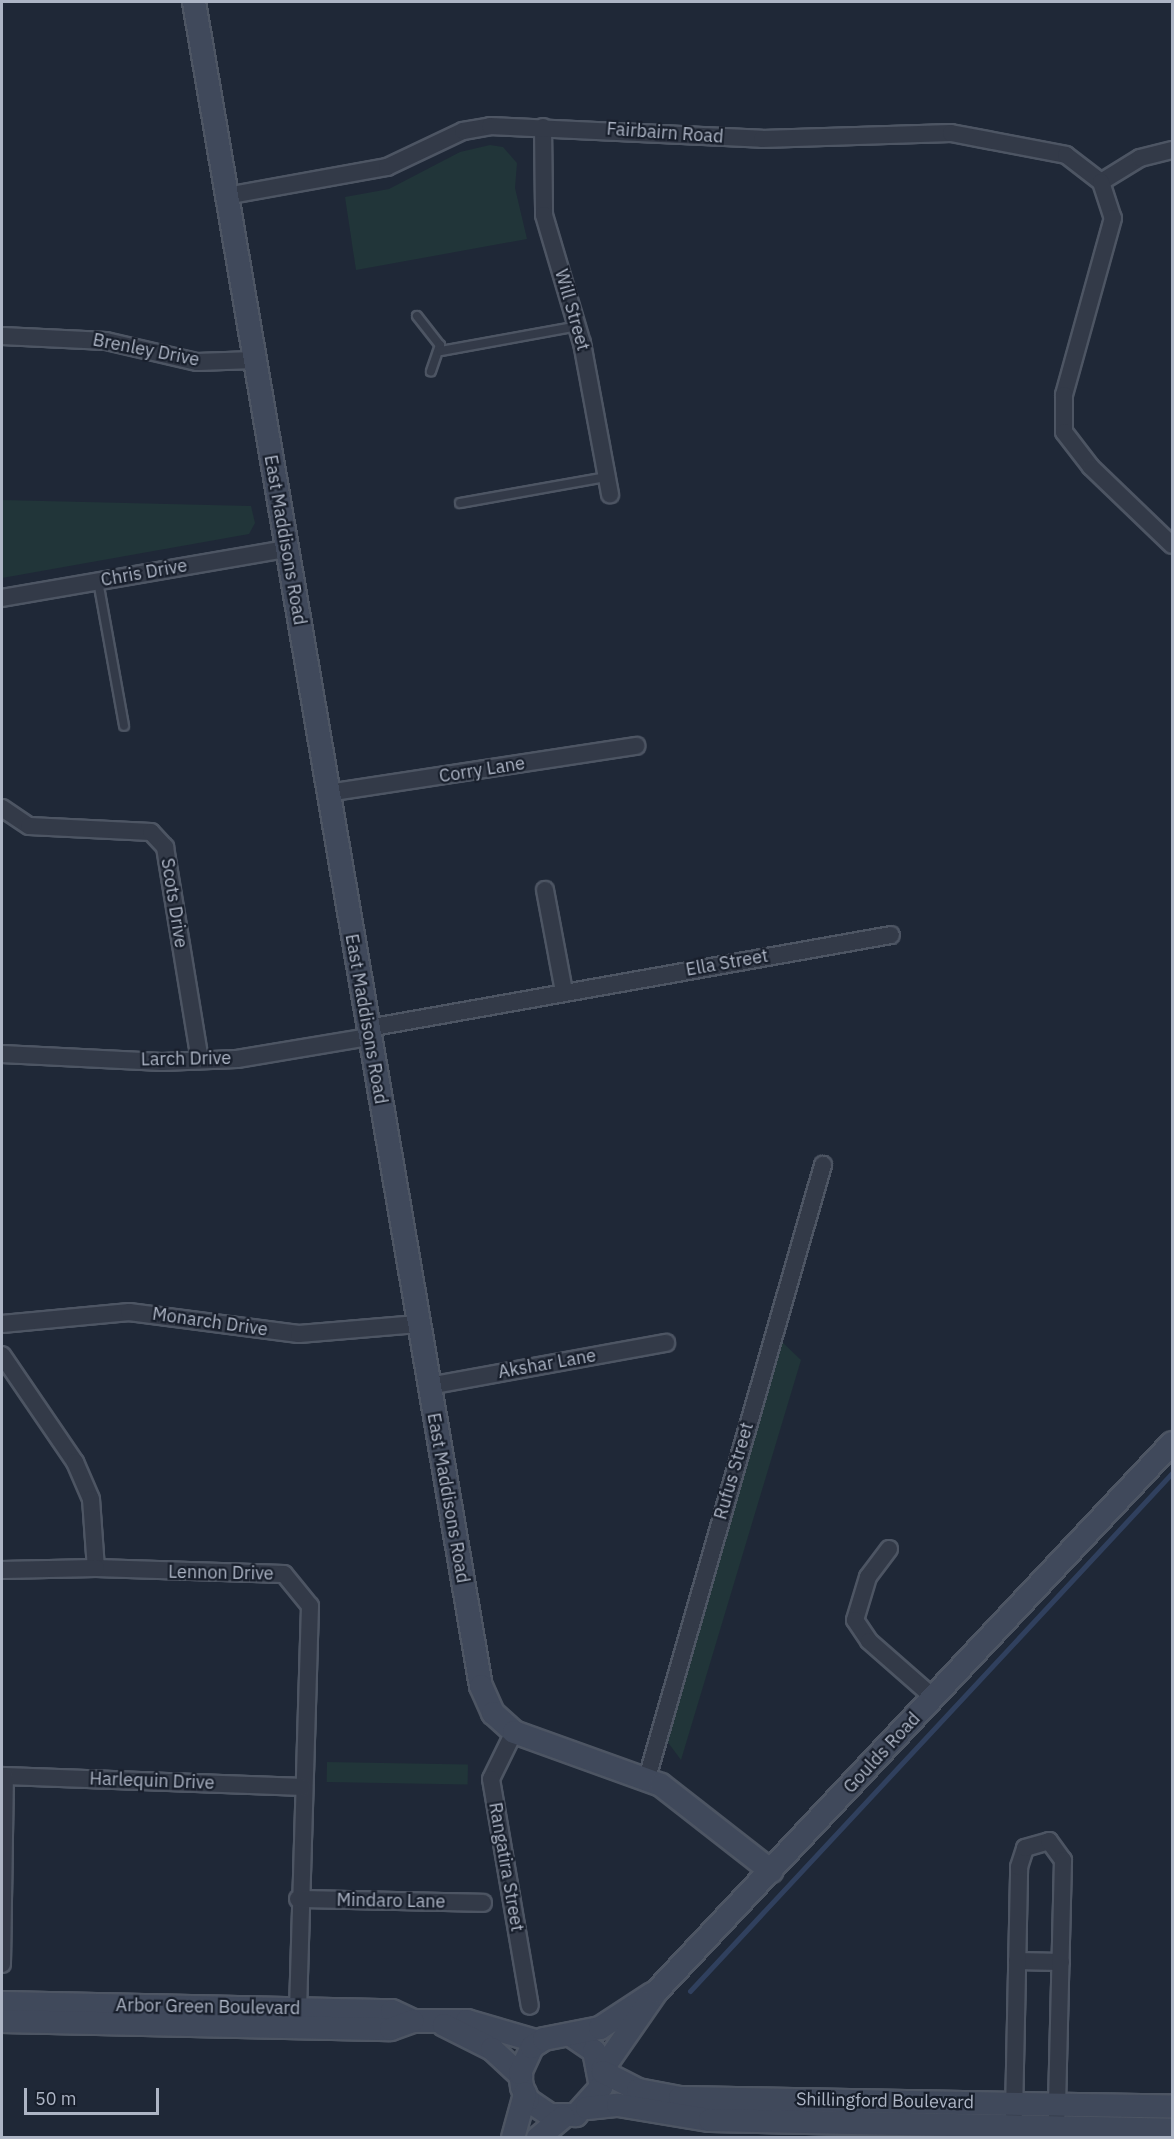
<!DOCTYPE html>
<style>
body{margin:0}
#map{position:relative;width:1174px;height:2139px;overflow:hidden;background:#1f2837;font-family:"IBM Plex Sans",sans-serif}
div>[style]{position:absolute}
.green>*{inset:0;background:#213539;transform-origin:0 0}
.stream>*{height:5px;margin:-2.5px;padding:0 2.5px;transform-origin:2.5px;border-radius:2.5px;background:#30405e}
.roads{filter:drop-shadow(2px 0 #4d5563) drop-shadow(-2px 0 #4d5563) drop-shadow(0 2px #4d5563) drop-shadow(0 -2px #4d5563)}
.lane>*{height:8px;margin:-4px;padding:0 4px;transform-origin:4px;border-radius:4px;background:#333a48}
.street>*{height:16px;margin:-8px;padding:0 8px;transform-origin:8px;border-radius:8px;background:#333a48}
.secondary>*{height:22px;margin:-11px;padding:0 11px;transform-origin:11px;border-radius:11px;background:#40495b}
span{translate:-50% -50%;white-space:nowrap;text-align:center;line-height:1.15;-webkit-text-stroke:4.5px #181f2c;paint-order:stroke}
.street-label{font-size:18px;color:#adb5c5}
.frame{position:absolute;inset:0;border:3px solid #adb5c5;pointer-events:none}
.scale{position:absolute;left:24px;top:2088px;width:135px;height:27px;box-sizing:border-box;border:3px solid #adb5c5;border-top:0;padding-left:8px;font-size:18px;line-height:21px;white-space:nowrap;color:#adb5c5;-webkit-text-stroke:4px #181f2c;paint-order:stroke}
</style>
<div id="map">
<div class="green">
<i style="clip-path:polygon(490px 145px,503px 147px,517px 163px,515px 188px,527px 239px,356px 270px,345px 197px,389px 189px,460px 152px)"></i>
<i style="clip-path:polygon(2px 500px,251px 506px,255px 523px,249px 534px,2px 578px)"></i>
<i style="clip-path:polygon(780px 1340px,801px 1360px,681px 1760px,664px 1737px)"></i>
<i style="left:327px;top:1762px;width:141px;height:20px;rotate:1deg"></i>
</div>
<div class="stream">
<i style="left:690px;top:1991px;width:708px;rotate:-47.06deg"></i>
</div>
<div class="roads">
<div class="lane">
<i style="left:417px;top:316px;width:37px;rotate:52deg"></i>
<i style="left:440px;top:345px;width:28px;rotate:109deg"></i>
<i style="left:441px;top:351px;width:139px;rotate:-10.3deg"></i>
<i style="left:460px;top:503px;width:148px;rotate:-10.1deg"></i>
<i style="left:98px;top:581px;width:147px;rotate:79.8deg"></i>
</div>
<div class="street">
<i style="left:543px;top:127px;width:88px;rotate:89.3deg"></i>
<i style="left:544px;top:215px;width:134px;rotate:73.5deg"></i>
<i style="left:582px;top:343px;width:154px;rotate:79.5deg"></i>
<i style="left:1101px;top:182px;width:46px;rotate:-31.6deg"></i>
<i style="left:1140px;top:158px;width:33px;rotate:-14deg"></i>
<i style="left:226px;top:196px;width:164px;rotate:-10.2deg"></i>
<i style="left:387px;top:167px;width:84px;rotate:-25.3deg"></i>
<i style="left:463px;top:131px;width:27px;rotate:-10deg"></i>
<i style="left:490px;top:126px;width:272px;rotate:2.7deg"></i>
<i style="left:762px;top:139px;width:189px;rotate:-1.8deg"></i>
<i style="left:951px;top:133px;width:117px;rotate:10.8deg"></i>
<i style="left:1066px;top:155px;width:44px;rotate:37.6deg"></i>
<i style="left:1101px;top:182px;width:38px;rotate:72deg"></i>
<i style="left:1113px;top:218px;width:184px;rotate:105.5deg"></i>
<i style="left:1064px;top:395px;width:37px;rotate:90deg"></i>
<i style="left:1064px;top:432px;width:44px;rotate:52.4deg"></i>
<i style="left:1091px;top:467px;width:112px;rotate:43.9deg"></i>
<i style="left:2px;top:336px;width:104px;rotate:2.8deg"></i>
<i style="left:106px;top:341px;width:93px;rotate:13deg"></i>
<i style="left:197px;top:362px;width:57px;rotate:-2deg"></i>
<i style="left:2px;top:598px;width:288px;rotate:-9.8deg"></i>
<i style="left:328px;top:793px;width:312px;rotate:-8.7deg"></i>
<i style="left:2px;top:808px;width:32px;rotate:34deg"></i>
<i style="left:29px;top:826px;width:122px;rotate:2.8deg"></i>
<i style="left:151px;top:832px;width:21px;rotate:47deg"></i>
<i style="left:165px;top:847px;width:216px;rotate:80.7deg"></i>
<i style="left:545px;top:890px;width:104px;rotate:79.4deg"></i>
<i style="left:368px;top:1028px;width:531px;rotate:-10.08deg"></i>
<i style="left:2px;top:1054px;width:160px;rotate:2.9deg"></i>
<i style="left:162px;top:1062px;width:75px;rotate:-2.3deg"></i>
<i style="left:237px;top:1059px;width:134px;rotate:-9.5deg"></i>
<i style="left:2px;top:1324px;width:128px;rotate:-5.4deg"></i>
<i style="left:129px;top:1312px;width:171px;rotate:7.4deg"></i>
<i style="left:299px;top:1334px;width:119px;rotate:-4.8deg"></i>
<i style="left:2px;top:1355px;width:130px;rotate:55.7deg"></i>
<i style="left:75px;top:1462px;width:40px;rotate:66.6deg"></i>
<i style="left:91px;top:1499px;width:69px;rotate:85.9deg"></i>
<i style="left:96px;top:1568px;width:188px;rotate:1.8deg"></i>
<i style="left:284px;top:1574px;width:41px;rotate:50.9deg"></i>
<i style="left:310px;top:1606px;width:403px;rotate:91.7deg"></i>
<i style="left:429px;top:1386px;width:241px;rotate:-10.3deg"></i>
<i style="left:889px;top:1549px;width:35px;rotate:127deg"></i>
<i style="left:868px;top:1577px;width:45px;rotate:106.8deg"></i>
<i style="left:855px;top:1620px;width:25px;rotate:56deg"></i>
<i style="left:869px;top:1641px;width:86px;rotate:41.2deg"></i>
<i style="left:2px;top:1570px;width:94px;rotate:-1.2deg"></i>
<i style="left:514px;top:1732px;width:52px;rotate:116.1deg"></i>
<i style="left:491px;top:1779px;width:230px;rotate:80.3deg"></i>
<i style="left:2px;top:1776px;width:301px;rotate:2.1deg"></i>
<i style="left:647px;top:1778px;width:638px;rotate:-73.98deg"></i>
<i style="left:298px;top:1899px;width:185px;rotate:1.2deg"></i>
<i style="left:1017px;top:1961px;width:44px;rotate:1.3deg"></i>
<i style="left:2px;top:1964px;width:188px;rotate:-89.1deg"></i>
<i style="left:1014px;top:2114px;width:247px;rotate:-88.8deg"></i>
<i style="left:1019px;top:1867px;width:20px;rotate:-72deg"></i>
<i style="left:1025px;top:1848px;width:25px;rotate:-16deg"></i>
<i style="left:1049px;top:1841px;width:24px;rotate:54deg"></i>
<i style="left:1063px;top:1860px;width:254px;rotate:91.4deg"></i>
</div>
<div class="secondary">
<i style="left:194px;top:2px;width:1708px;rotate:80.33deg"></i>
<i style="left:481px;top:1686px;width:30px;rotate:66deg"></i>
<i style="left:493px;top:1713px;width:28px;rotate:42deg"></i>
<i style="left:514px;top:1732px;width:156px;rotate:19.8deg"></i>
<i style="left:661px;top:1785px;width:140px;rotate:38deg"></i>
<i style="left:2px;top:2003px;width:390px;rotate:1.2deg"></i>
<i style="left:392px;top:2011px;width:23px;rotate:25deg"></i>
<i style="left:413px;top:2021px;width:54px"></i>
<i style="left:467px;top:2021px;width:75px;rotate:16.3deg"></i>
<i style="left:2px;top:2021px;width:389px;rotate:1.2deg"></i>
<i style="left:391px;top:2029px;width:23px;rotate:-20deg"></i>
<i style="left:444px;top:2025px;width:54px;rotate:26.6deg"></i>
<i style="left:492px;top:2049px;width:40px;rotate:43deg"></i>
<i style="left:572px;top:2036px;width:27px;rotate:34deg"></i>
<i style="left:594px;top:2051px;width:37px;rotate:79deg"></i>
<i style="left:601px;top:2087px;width:38px;rotate:132deg"></i>
<i style="left:576px;top:2115px;width:26px;rotate:180deg"></i>
<i style="left:550px;top:2115px;width:27px;rotate:-146deg"></i>
<i style="left:528px;top:2100px;width:14px;rotate:-115deg"></i>
<i style="left:522px;top:2087px;width:14px;rotate:-98deg"></i>
<i style="left:520px;top:2073px;width:29px;rotate:-65deg"></i>
<i style="left:532px;top:2047px;width:14px;rotate:-34deg"></i>
<i style="left:544px;top:2039px;width:57px;rotate:-11.1deg"></i>
<i style="left:600px;top:2028px;width:62px;rotate:-33.2deg"></i>
<i style="left:602px;top:2070px;width:95px;rotate:-55.3deg"></i>
<i style="left:656px;top:1992px;width:753px;rotate:-46.77deg"></i>
<i style="left:603px;top:2072px;width:39px;rotate:27deg"></i>
<i style="left:638px;top:2090px;width:43px;rotate:10.8deg"></i>
<i style="left:680px;top:2098px;width:492px;rotate:1deg"></i>
<i style="left:587px;top:2108px;width:31px;rotate:-6deg"></i>
<i style="left:618px;top:2105px;width:93px;rotate:9.3deg"></i>
<i style="left:710px;top:2120px;width:462px;rotate:1.2deg"></i>
<i style="left:513px;top:2138px;width:46px;rotate:-74.7deg"></i>
<i style="left:538px;top:2138px;width:33px;rotate:-40deg"></i>
</div>
</div>
<div class="street-label">
<span style="left:665px;top:133px;rotate:4deg">Fairbairn Road</span>
<span style="left:572px;top:310px;rotate:74deg">Will Street</span>
<span style="left:146px;top:350px;rotate:11deg">Brenley Drive</span>
<span style="left:285px;top:540px;rotate:80deg">East Maddisons Road</span>
<span style="left:144px;top:573px;rotate:-10deg">Chris Drive</span>
<span style="left:482px;top:770px;rotate:-9deg">Corry Lane</span>
<span style="left:174px;top:903px;rotate:81deg">Scots Drive</span>
<span style="left:727px;top:963px;rotate:-10deg">Ella Street</span>
<span style="left:366px;top:1019px;rotate:80deg">East Maddisons Road</span>
<span style="left:186px;top:1059px;rotate:-1deg">Larch Drive</span>
<span style="left:210px;top:1322px;rotate:8deg">Monarch Drive</span>
<span style="left:547px;top:1364px;rotate:-10deg">Akshar Lane</span>
<span style="left:734px;top:1471px;rotate:-74deg">Rufus Street</span>
<span style="left:448px;top:1498px;rotate:80deg">East Maddisons Road</span>
<span style="left:221px;top:1573px;rotate:1deg">Lennon Drive</span>
<span style="left:882px;top:1753px;rotate:-47deg">Goulds Road</span>
<span style="left:152px;top:1781px;rotate:2deg">Harlequin Drive</span>
<span style="left:506px;top:1867px;rotate:80deg">Rangatira Street</span>
<span style="left:391px;top:1901px;rotate:1deg">Mindaro Lane</span>
<span style="left:208px;top:2007px;rotate:1deg">Arbor Green Boulevard</span>
<span style="left:885px;top:2101px;rotate:1deg">Shillingford Boulevard</span>
</div>
<div class="frame"></div>
<div class="scale">50 m</div>
</div>
